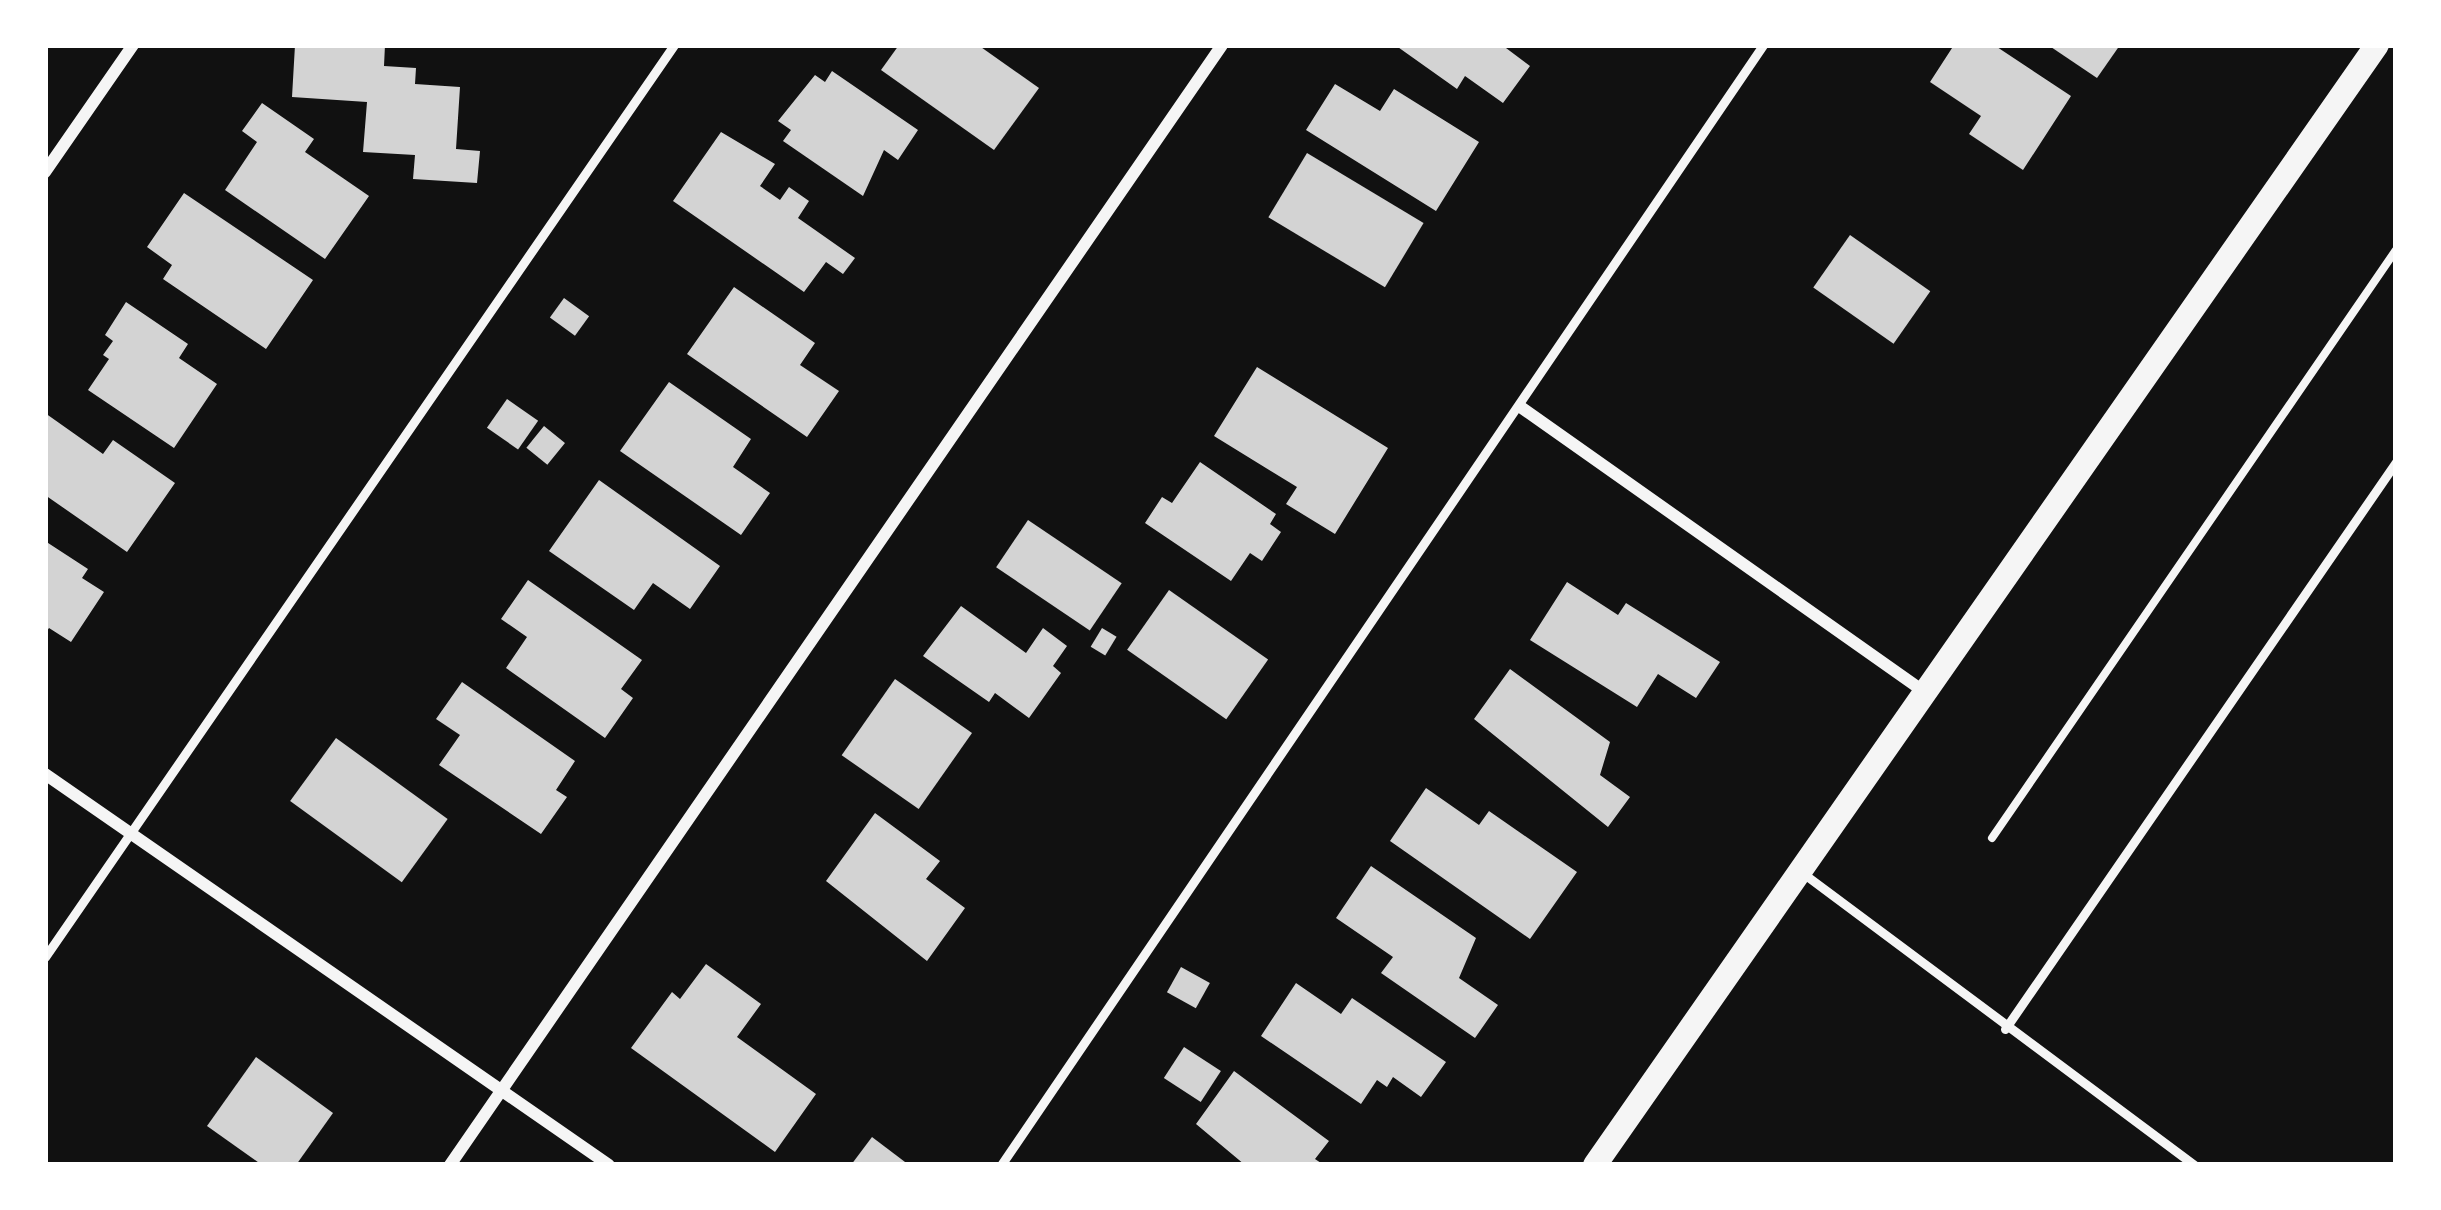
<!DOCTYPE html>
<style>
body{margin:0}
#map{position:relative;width:2441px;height:1210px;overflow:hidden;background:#111;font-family:"Public Sans",sans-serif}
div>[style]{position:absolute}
.building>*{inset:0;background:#d3d3d3;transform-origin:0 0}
.path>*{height:8px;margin:-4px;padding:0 4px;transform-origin:4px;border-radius:4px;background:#f5f5f5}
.service>*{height:9px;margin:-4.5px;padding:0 4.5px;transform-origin:4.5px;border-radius:4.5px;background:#f5f5f5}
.minor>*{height:12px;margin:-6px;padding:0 6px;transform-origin:6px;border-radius:6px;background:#f5f5f5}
.secondary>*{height:24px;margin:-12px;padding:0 12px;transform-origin:12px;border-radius:12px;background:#f5f5f5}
span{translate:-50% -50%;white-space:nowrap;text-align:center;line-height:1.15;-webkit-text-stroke:12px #fff;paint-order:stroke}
.frame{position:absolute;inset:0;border:48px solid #fff;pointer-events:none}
</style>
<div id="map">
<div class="building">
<div style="clip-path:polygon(295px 45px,385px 45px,384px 66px,416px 68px,415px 84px,460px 87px,456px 149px,480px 151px,477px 183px,413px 179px,415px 155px,363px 152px,367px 102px,292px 97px)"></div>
<div style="clip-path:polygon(899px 45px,978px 45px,1039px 88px,994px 150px,881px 70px)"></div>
<div style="clip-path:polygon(1395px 45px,1502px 45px,1530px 66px,1503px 103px,1465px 76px,1457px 89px)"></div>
<div style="clip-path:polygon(1954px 45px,1994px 45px,2071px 96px,2023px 170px,1969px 134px,1981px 116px,1930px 82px)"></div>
<div style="clip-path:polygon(2048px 45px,2120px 45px,2097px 78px)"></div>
<div style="clip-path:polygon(832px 71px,918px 130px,898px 160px,884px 150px,863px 196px,783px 141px,791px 130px,778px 121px,815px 75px,825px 82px)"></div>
<div style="clip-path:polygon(1335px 84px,1380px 111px,1394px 89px,1479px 142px,1436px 211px,1306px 130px)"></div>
<div style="clip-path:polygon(262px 103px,314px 139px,305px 152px,369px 196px,325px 259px,225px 190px,257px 142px,242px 131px)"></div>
<div style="clip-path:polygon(721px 132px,775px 164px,760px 186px,780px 200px,789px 187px,809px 201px,798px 218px,855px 258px,843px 274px,826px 262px,804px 292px,673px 201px)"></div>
<div style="left:1307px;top:153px;width:136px;height:75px;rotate:31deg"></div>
<div style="clip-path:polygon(184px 193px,313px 280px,266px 349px,163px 279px,172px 265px,147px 247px)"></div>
<div style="left:1850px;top:235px;width:98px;height:64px;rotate:35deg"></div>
<div style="clip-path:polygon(734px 287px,815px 343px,800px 365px,839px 391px,807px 437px,687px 354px)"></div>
<div style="left:564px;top:298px;width:31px;height:24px;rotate:36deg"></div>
<div style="clip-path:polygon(126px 302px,188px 344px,179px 358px,217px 384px,174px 448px,88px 390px,109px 359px,103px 355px,113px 341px,105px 335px)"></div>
<div style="clip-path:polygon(1257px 367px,1388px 448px,1335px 534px,1286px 504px,1297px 487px,1214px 436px)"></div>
<div style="clip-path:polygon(669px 382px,751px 439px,733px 467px,770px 493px,741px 535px,620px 451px)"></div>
<div style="left:507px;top:399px;width:38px;height:35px;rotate:35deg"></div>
<div style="clip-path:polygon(45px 413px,103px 454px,113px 440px,175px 483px,127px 552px,45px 495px)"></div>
<div style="left:544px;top:426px;width:27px;height:28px;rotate:39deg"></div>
<div style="clip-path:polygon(1200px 462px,1276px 514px,1270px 524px,1281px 532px,1262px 561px,1250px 553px,1231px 581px,1145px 523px,1162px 497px,1172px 503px)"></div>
<div style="clip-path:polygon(599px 480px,720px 566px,690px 609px,653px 583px,634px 610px,549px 551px)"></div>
<div style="left:1028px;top:520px;width:113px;height:57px;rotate:34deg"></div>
<div style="clip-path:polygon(45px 541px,88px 569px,82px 578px,104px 592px,71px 642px,49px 628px,45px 634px)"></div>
<div style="clip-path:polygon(528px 580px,642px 660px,621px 689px,633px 698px,605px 738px,506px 668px,527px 637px,501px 619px)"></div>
<div style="clip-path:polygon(1567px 582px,1618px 615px,1626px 603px,1720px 662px,1696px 698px,1658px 674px,1637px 707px,1530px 640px)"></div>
<div style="left:1169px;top:590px;width:121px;height:73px;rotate:35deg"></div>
<div style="clip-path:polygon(961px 606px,1026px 653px,1043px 628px,1067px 646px,1053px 666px,1061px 673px,1029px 718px,995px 693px,989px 702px,923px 656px)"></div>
<div style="left:1102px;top:628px;width:17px;height:22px;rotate:31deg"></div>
<div style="clip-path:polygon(1510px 669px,1610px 742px,1600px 775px,1630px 797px,1608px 827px,1474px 719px)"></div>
<div style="left:895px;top:679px;width:94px;height:93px;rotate:35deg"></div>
<div style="clip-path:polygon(462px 682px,575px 761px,556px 790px,567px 797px,541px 834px,439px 765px,460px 735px,436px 719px)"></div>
<div style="left:336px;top:738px;width:138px;height:78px;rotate:36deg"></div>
<div style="clip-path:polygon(1426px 788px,1479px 825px,1489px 811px,1577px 872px,1530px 939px,1390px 841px)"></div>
<div style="clip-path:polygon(875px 813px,940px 861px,926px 879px,965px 908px,927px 961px,826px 881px)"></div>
<div style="clip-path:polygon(1371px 866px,1476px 938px,1459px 978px,1498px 1005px,1475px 1038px,1381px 973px,1393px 957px,1336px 918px)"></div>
<div style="clip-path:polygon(706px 964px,761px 1004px,737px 1037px,816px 1094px,775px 1152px,631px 1048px,672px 992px,680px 999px)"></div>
<div style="left:1181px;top:967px;width:33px;height:29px;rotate:29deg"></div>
<div style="clip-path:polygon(1296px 983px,1341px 1014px,1352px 998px,1446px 1062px,1421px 1097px,1393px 1077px,1387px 1087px,1377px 1080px,1361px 1104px,1261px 1036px)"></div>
<div style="left:1184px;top:1047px;width:44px;height:37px;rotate:33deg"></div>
<div style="clip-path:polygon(256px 1057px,333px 1113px,296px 1165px,262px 1165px,207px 1126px)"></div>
<div style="clip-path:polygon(1234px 1071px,1329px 1141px,1315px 1159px,1324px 1165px,1245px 1165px,1196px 1124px)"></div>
<div style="clip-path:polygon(872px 1137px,909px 1165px,851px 1165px)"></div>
</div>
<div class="path">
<div style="left:1992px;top:838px;width:713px;rotate:-55.51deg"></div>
</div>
<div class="service">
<div style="left:1804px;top:874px;width:487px;rotate:36.7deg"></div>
<div style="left:45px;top:957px;width:1108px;rotate:-55.41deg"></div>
<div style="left:2005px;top:1029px;width:689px;rotate:-55.41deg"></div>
<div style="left:1001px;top:1165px;width:1355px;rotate:-55.77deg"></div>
</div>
<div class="minor">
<div style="left:45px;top:172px;width:155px;rotate:-55.3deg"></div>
<div style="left:1522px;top:408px;width:492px;rotate:35.2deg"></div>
<div style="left:45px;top:774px;width:686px;rotate:34.73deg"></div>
<div style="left:450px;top:1165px;width:1360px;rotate:-55.42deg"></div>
</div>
<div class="secondary">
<div style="left:1595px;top:1165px;width:1366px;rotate:-55.08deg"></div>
</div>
<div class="frame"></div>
</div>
